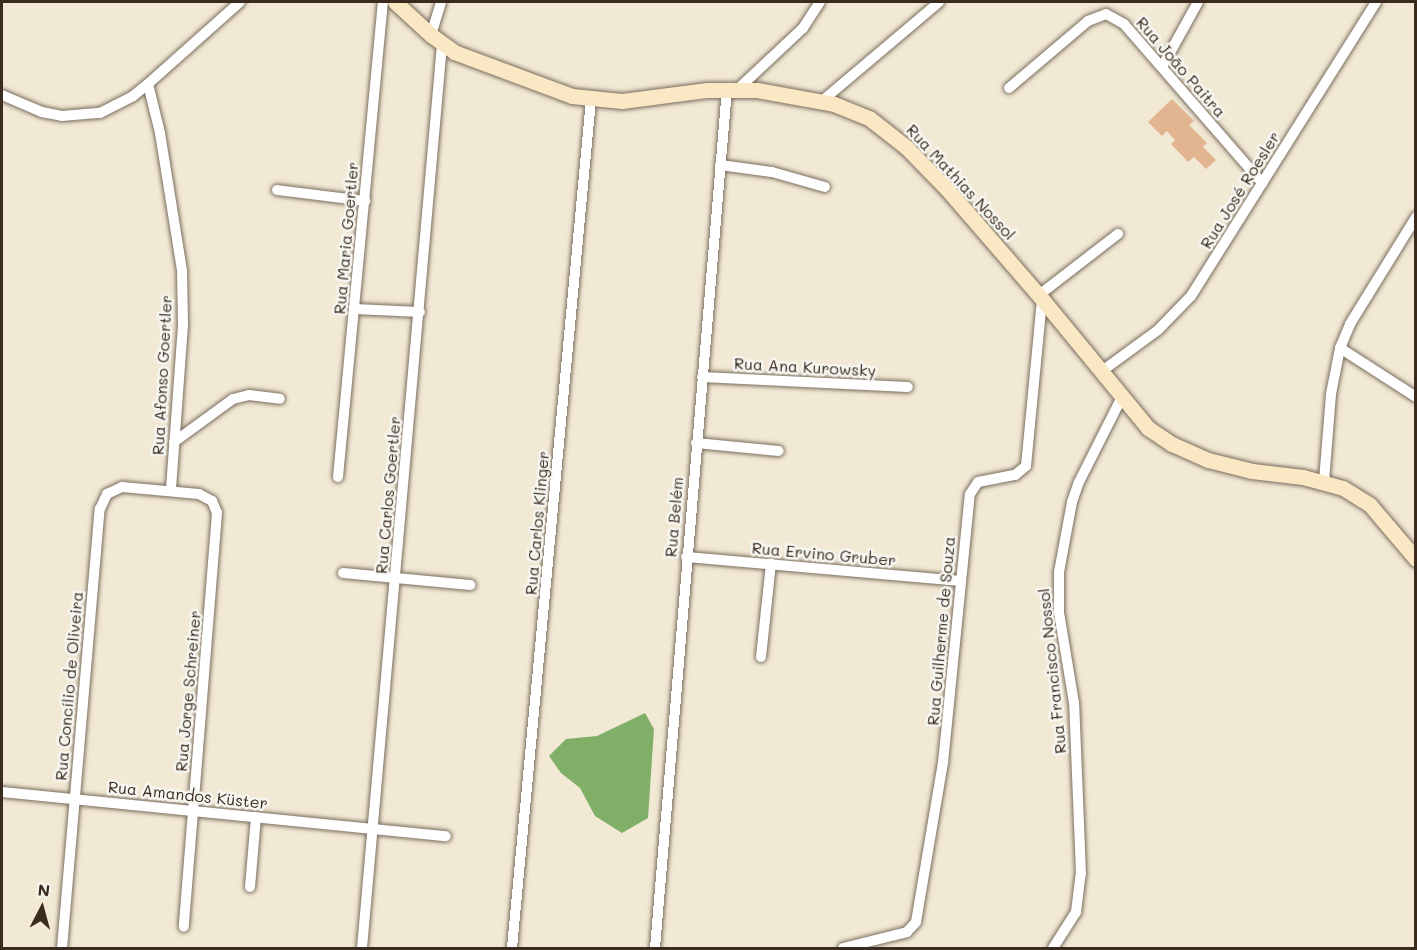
<!DOCTYPE html>
<meta charset="utf-8">
<style>
body{margin:0}
#map{position:relative;width:1417px;height:950px;overflow:hidden;background:#f2e9d5;font-family:Mali,sans-serif}
div>[style]{position:absolute}
.forest>*{inset:0;background:#80af68}
.building>*{inset:0;background:#e2b48f}
.roads{filter:drop-shadow(0 0 2px #7b6d5e) drop-shadow(0 0 2px #7b6d5e)}
.street>*{height:10px;margin:-5px;padding:0 5px;transform-origin:5px;border-radius:5px;background:#fff}
.secondary>*{height:15px;margin:-7.5px;padding:0 7.5px;transform-origin:7.5px;border-radius:7.5px;background:#fae7c3}
span{translate:-50% -50%;white-space:nowrap;text-align:center;line-height:1.15;-webkit-text-stroke:5px #f6f6f2;paint-order:stroke}
.street-label{font-size:16px;color:#3b2a1e}
.frame{position:absolute;inset:0;border:3px solid #3b2a1e;pointer-events:none}
.north{position:absolute;left:12px;top:878px;width:60px;height:60px;-webkit-text-stroke:4px #f6f6f2;paint-order:stroke;rotate:6deg;font-size:16px;font-weight:700;line-height:24px;text-align:center;color:#3b2a1e}
.north::after{content:'';display:block;margin:auto;width:21px;height:27px;background:#3b2a1e;clip-path:polygon(50% 0,100% 100%,50% 72%,0 100%)}
</style>
<div id="map">
<div class="forest">
<div style="clip-path:polygon(645px 713px,654px 729px,648px 818px,622px 833px,595px 816px,580px 788px,561px 773px,549px 756px,566px 739px,597px 736px)"></div>
</div>
<div class="building">
<div style="clip-path:polygon(1172px 99px,1194px 121px,1189px 125px,1207px 143px,1203px 147px,1216px 160px,1206px 169px,1194px 157px,1188px 162px,1171px 144px,1175px 140px,1167px 131px,1162px 136px,1148px 122px)"></div>
</div>
<div class="roads">
<div class="street">
<div style="left:431px;top:35px;width:34px;rotate:-73deg"></div>
<div style="left:1162px;top:67px;width:74px;rotate:-61deg"></div>
<div style="left:148px;top:84px;width:50px;rotate:76.2deg"></div>
<div style="left:160px;top:133px;width:140px;rotate:80.9deg"></div>
<div style="left:182px;top:271px;width:54px;rotate:88.9deg"></div>
<div style="left:183px;top:325px;width:165px;rotate:94.2deg"></div>
<div style="left:1009px;top:88px;width:104px;rotate:-40.3deg"></div>
<div style="left:1088px;top:21px;width:19px;rotate:-21deg"></div>
<div style="left:1106px;top:14px;width:21px;rotate:29deg"></div>
<div style="left:1124px;top:24px;width:211px;rotate:49deg"></div>
<div style="left:738px;top:89px;width:89px;rotate:-43.2deg"></div>
<div style="left:803px;top:28px;width:31px;rotate:-57deg"></div>
<div style="left:2px;top:95px;width:43px;rotate:23deg"></div>
<div style="left:42px;top:112px;width:20px;rotate:11deg"></div>
<div style="left:62px;top:116px;width:38px;rotate:-5deg"></div>
<div style="left:100px;top:113px;width:37px;rotate:-27deg"></div>
<div style="left:133px;top:96px;width:19px;rotate:-39deg"></div>
<div style="left:148px;top:84px;width:123px;rotate:-41.7deg"></div>
<div style="left:822px;top:101px;width:153px;rotate:-40.2deg"></div>
<div style="left:720px;top:165px;width:52px;rotate:7.7deg"></div>
<div style="left:772px;top:172px;width:55px;rotate:15.8deg"></div>
<div style="left:277px;top:190px;width:89px;rotate:7.1deg"></div>
<div style="left:1039px;top:295px;width:100px;rotate:-37.7deg"></div>
<div style="left:354px;top:309px;width:66px;rotate:2.6deg"></div>
<div style="left:1340px;top:348px;width:90px;rotate:32.8deg"></div>
<div style="left:1102px;top:371px;width:69px;rotate:-36.2deg"></div>
<div style="left:1158px;top:330px;width:47px;rotate:-45.9deg"></div>
<div style="left:1191px;top:296px;width:347px;rotate:-57.8deg"></div>
<div style="left:702px;top:377px;width:206px;rotate:2.8deg"></div>
<div style="left:174px;top:442px;width:73px;rotate:-36.1deg"></div>
<div style="left:233px;top:399px;width:16px;rotate:-14deg"></div>
<div style="left:249px;top:395px;width:31px;rotate:7deg"></div>
<div style="left:696px;top:443px;width:83px;rotate:5.5deg"></div>
<div style="left:338px;top:477px;width:477px;rotate:-84.6deg"></div>
<div style="left:1324px;top:481px;width:87px;rotate:-85.4deg"></div>
<div style="left:1331px;top:394px;width:47px;rotate:-78.9deg"></div>
<div style="left:1340px;top:348px;width:26px;rotate:-67deg"></div>
<div style="left:1350px;top:324px;width:126px;rotate:-58.3deg"></div>
<div style="left:686px;top:557px;width:274px;rotate:5deg"></div>
<div style="left:343px;top:573px;width:128px;rotate:5.4deg"></div>
<div style="left:761px;top:657px;width:94px;rotate:-83.9deg"></div>
<div style="left:2px;top:792px;width:446px;rotate:5.7deg"></div>
<div style="left:250px;top:887px;width:70px;rotate:-85.1deg"></div>
<div style="left:62px;top:948px;width:441px;rotate:-85.1deg"></div>
<div style="left:100px;top:509px;width:17px;rotate:-65deg"></div>
<div style="left:107px;top:494px;width:17px;rotate:-25deg"></div>
<div style="left:122px;top:487px;width:77px;rotate:5.2deg"></div>
<div style="left:199px;top:494px;width:15px;rotate:28deg"></div>
<div style="left:212px;top:501px;width:13px;rotate:67deg"></div>
<div style="left:217px;top:513px;width:415px;rotate:94.6deg"></div>
<div style="left:362px;top:948px;width:908px;rotate:-84.94deg"></div>
<div style="left:512px;top:948px;width:853px;rotate:-84.68deg"></div>
<div style="left:655px;top:948px;width:862px;rotate:-85.21deg"></div>
<div style="left:843px;top:948px;width:66px;rotate:-14deg"></div>
<div style="left:907px;top:932px;width:13px;rotate:-48deg"></div>
<div style="left:916px;top:922px;width:161px;rotate:-80.4deg"></div>
<div style="left:943px;top:763px;width:270px;rotate:-84.3deg"></div>
<div style="left:970px;top:494px;width:14px;rotate:-56deg"></div>
<div style="left:978px;top:482px;width:38px;rotate:-11deg"></div>
<div style="left:1015px;top:475px;width:14px;rotate:-39deg"></div>
<div style="left:1026px;top:466px;width:168px;rotate:-84.5deg"></div>
<div style="left:1053px;top:948px;width:43px;rotate:-57.4deg"></div>
<div style="left:1076px;top:912px;width:38px;rotate:-83deg"></div>
<div style="left:1081px;top:874px;width:171px;rotate:-92.3deg"></div>
<div style="left:1074px;top:703px;width:92px;rotate:-99.4deg"></div>
<div style="left:1059px;top:612px;width:40px;rotate:-90deg"></div>
<div style="left:1059px;top:572px;width:71px;rotate:-79.5deg"></div>
<div style="left:1072px;top:502px;width:21px;rotate:-71deg"></div>
<div style="left:1079px;top:482px;width:95px;rotate:-63.2deg"></div>
</div>
<div class="secondary">
<div style="left:395px;top:2px;width:49px;rotate:42.5deg"></div>
<div style="left:431px;top:35px;width:29px;rotate:36deg"></div>
<div style="left:454px;top:52px;width:126px;rotate:20.4deg"></div>
<div style="left:572px;top:96px;width:50px;rotate:5.7deg"></div>
<div style="left:622px;top:101px;width:86px;rotate:-7.4deg"></div>
<div style="left:707px;top:90px;width:50px"></div>
<div style="left:757px;top:90px;width:78px;rotate:10.3deg"></div>
<div style="left:834px;top:104px;width:38px;rotate:22deg"></div>
<div style="left:869px;top:118px;width:47px;rotate:38.1deg"></div>
<div style="left:906px;top:147px;width:59px;rotate:45.7deg"></div>
<div style="left:947px;top:189px;width:145px;rotate:49.2deg"></div>
<div style="left:1042px;top:299px;width:167px;rotate:50.6deg"></div>
<div style="left:1148px;top:428px;width:29px;rotate:34deg"></div>
<div style="left:1172px;top:444px;width:39px;rotate:24deg"></div>
<div style="left:1208px;top:460px;width:45px;rotate:14deg"></div>
<div style="left:1252px;top:471px;width:51px;rotate:6.7deg"></div>
<div style="left:1303px;top:477px;width:41px;rotate:15.4deg"></div>
<div style="left:1343px;top:488px;width:32px;rotate:32deg"></div>
<div style="left:1370px;top:505px;width:71px;rotate:49.6deg"></div>
</div>
</div>
<div class="street-label">
<span style="left:1181px;top:67px;rotate:49deg">Rua João Paitra</span>
<span style="left:961px;top:182px;rotate:47deg">Rua Mathias Nossol</span>
<span style="left:1240px;top:190px;rotate:-58deg">Rua José Roesler</span>
<span style="left:346px;top:238px;rotate:-85deg">Rua Maria Goertler</span>
<span style="left:805px;top:367px;rotate:3deg">Rua Ana Kurowsky</span>
<span style="left:162px;top:375px;rotate:-87deg">Rua Afonso Goertler</span>
<span style="left:388px;top:495px;rotate:-85deg">Rua Carlos Goertler</span>
<span style="left:674px;top:517px;rotate:-85deg">Rua Belém</span>
<span style="left:537px;top:523px;rotate:-85deg">Rua Carlos Klinger</span>
<span style="left:824px;top:554px;rotate:5deg">Rua Ervino Gruber</span>
<span style="left:941px;top:631px;rotate:-85deg">Rua Guilherme de Souza</span>
<span style="left:1052px;top:671px;rotate:-96deg">Rua Francisco Nossol</span>
<span style="left:69px;top:686px;rotate:-85deg">Rua Concílio de Oliveira</span>
<span style="left:188px;top:691px;rotate:-85deg">Rua Jorge Schreiner</span>
<span style="left:188px;top:795px;rotate:6deg">Rua Amandos Küster</span>
</div>
<div class="frame"></div>
<div class="north">N</div>
</div>
